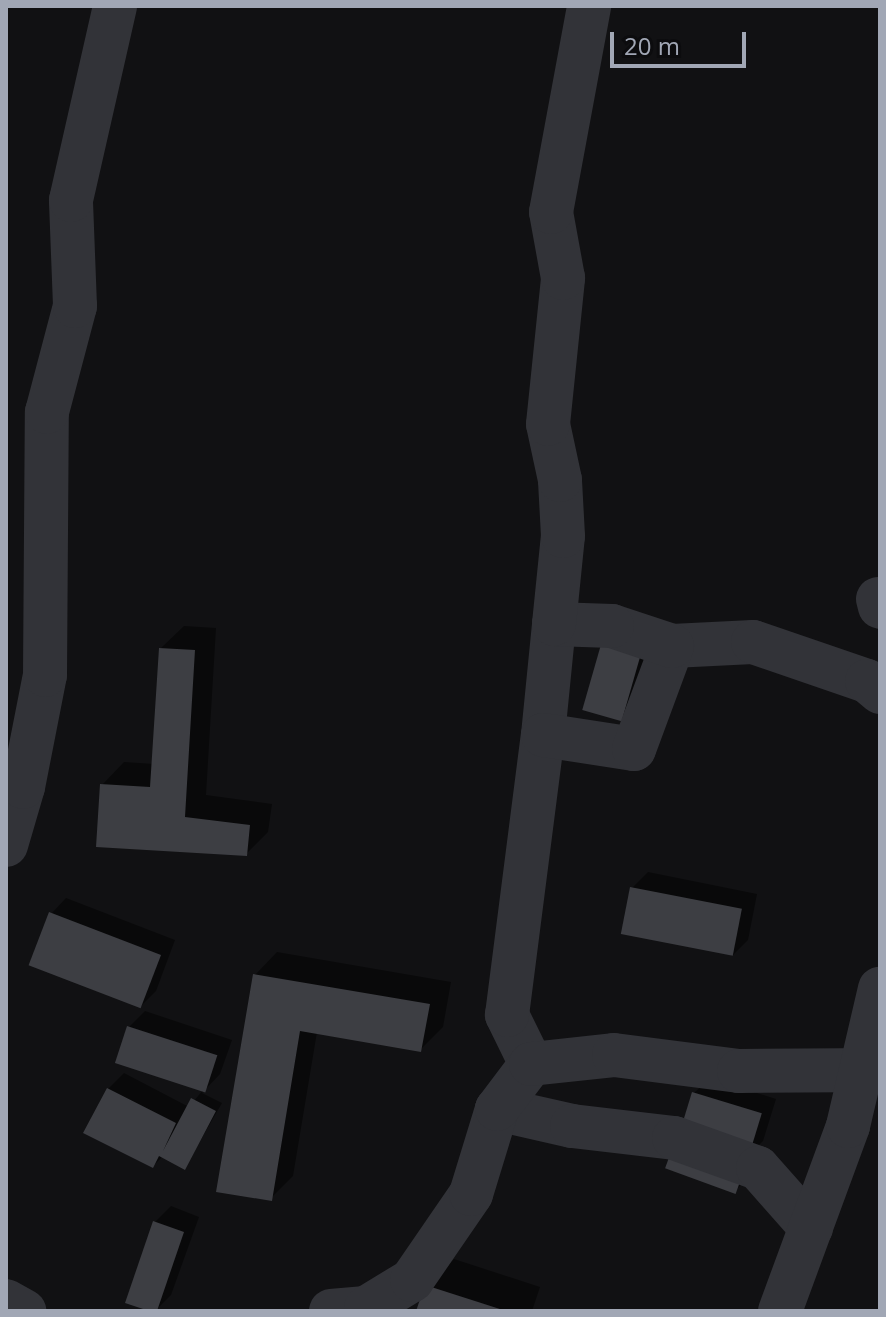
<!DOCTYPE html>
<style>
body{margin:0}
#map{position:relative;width:886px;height:1317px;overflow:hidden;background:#111113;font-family:"Open Sans",sans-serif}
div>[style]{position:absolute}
.shadow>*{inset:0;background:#0007}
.building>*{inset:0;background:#3d3e43;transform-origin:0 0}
.minor>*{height:44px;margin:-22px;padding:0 22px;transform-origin:22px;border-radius:22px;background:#323338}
span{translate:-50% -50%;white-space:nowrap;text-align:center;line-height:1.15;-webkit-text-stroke:6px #0c0c0e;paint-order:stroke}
.frame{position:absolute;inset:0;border:8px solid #a1a7b5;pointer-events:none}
.scale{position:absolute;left:610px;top:32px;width:136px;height:36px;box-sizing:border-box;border:4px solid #a1a7b5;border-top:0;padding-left:10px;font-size:24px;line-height:28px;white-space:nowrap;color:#a1a7b5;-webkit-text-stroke:6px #0c0c0e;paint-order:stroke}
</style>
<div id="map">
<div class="shadow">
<div style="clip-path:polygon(622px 619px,658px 629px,622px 718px)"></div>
<div style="clip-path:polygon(184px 626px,216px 628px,206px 795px,272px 804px,268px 832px,246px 854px,102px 785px,124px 762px,154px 764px,161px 648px)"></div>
<div style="clip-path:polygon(648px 872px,757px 894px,748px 940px,732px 956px,632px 888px)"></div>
<div style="clip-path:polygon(66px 898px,175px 940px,156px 991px,140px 1007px,51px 914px)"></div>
<div style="clip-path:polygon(277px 952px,451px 982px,443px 1027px,421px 1049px,317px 1032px,293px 1176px,271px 1198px,255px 975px)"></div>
<div style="clip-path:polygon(145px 1011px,232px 1040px,220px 1074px,202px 1093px,222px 1103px,185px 1167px,163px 1156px,153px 1166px,108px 1089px,124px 1073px,189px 1107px,203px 1090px,129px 1027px)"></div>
<div style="clip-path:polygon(710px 1078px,776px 1099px,763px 1141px,747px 1157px,742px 1184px,734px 1192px,694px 1093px)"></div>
<div style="clip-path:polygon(171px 1206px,199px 1217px,171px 1295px,155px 1311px,155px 1222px)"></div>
<div style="clip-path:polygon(454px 1259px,540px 1287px,532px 1311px,418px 1311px,427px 1286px)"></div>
</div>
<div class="building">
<div style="left:604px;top:634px;width:41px;height:79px;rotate:16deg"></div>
<div style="clip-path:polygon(159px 648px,195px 650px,185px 817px,250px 825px,247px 856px,96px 847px,100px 784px,150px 787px)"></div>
<div style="left:630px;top:887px;width:114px;height:48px;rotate:11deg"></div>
<div style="left:49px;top:912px;width:120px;height:57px;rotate:21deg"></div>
<div style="clip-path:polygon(253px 974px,430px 1004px,421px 1052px,300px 1031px,272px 1201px,216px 1192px)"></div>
<div style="left:127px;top:1026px;width:95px;height:39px;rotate:18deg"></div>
<div style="clip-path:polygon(107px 1088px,176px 1123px,163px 1151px,191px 1098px,216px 1111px,185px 1170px,159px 1156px,153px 1168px,83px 1133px)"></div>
<div style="left:692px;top:1092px;width:73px;height:48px;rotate:17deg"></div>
<div style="left:675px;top:1141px;width:75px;height:29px;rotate:20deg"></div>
<div style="clip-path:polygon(153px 1221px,184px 1232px,157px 1311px,149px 1311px,125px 1303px)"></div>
<div style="clip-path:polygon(425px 1285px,503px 1310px,503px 1311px,416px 1311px)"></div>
</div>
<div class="minor">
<div style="left:878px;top:599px;width:8px;rotate:76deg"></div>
<div style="left:672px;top:646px;width:81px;rotate:-2.8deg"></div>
<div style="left:753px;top:642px;width:120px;rotate:18.9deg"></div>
<div style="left:867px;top:681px;width:17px;rotate:40deg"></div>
<div style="left:543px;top:735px;width:112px;rotate:-84.3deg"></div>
<div style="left:6px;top:845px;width:60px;rotate:-73.7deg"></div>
<div style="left:23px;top:787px;width:114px;rotate:-78.9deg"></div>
<div style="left:45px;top:675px;width:263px;rotate:-89.6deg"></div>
<div style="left:47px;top:412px;width:110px;rotate:-75.2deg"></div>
<div style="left:75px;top:306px;width:106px;rotate:-92.2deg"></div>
<div style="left:71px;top:200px;width:199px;rotate:-77.2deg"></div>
<div style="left:531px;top:1064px;width:55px;rotate:-116.1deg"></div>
<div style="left:507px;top:1015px;width:282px;rotate:-82.7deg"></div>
<div style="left:543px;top:735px;width:92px;rotate:8.7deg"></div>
<div style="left:634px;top:749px;width:110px;rotate:-69.7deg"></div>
<div style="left:672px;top:646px;width:63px;rotate:-161.6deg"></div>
<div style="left:612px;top:626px;width:58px;rotate:-178deg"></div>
<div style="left:554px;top:624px;width:88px;rotate:-84.2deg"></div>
<div style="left:563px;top:536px;width:56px;rotate:-93.1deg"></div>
<div style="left:560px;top:480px;width:57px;rotate:-102.1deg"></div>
<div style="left:548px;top:424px;width:147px;rotate:-84.1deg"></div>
<div style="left:563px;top:278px;width:67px;rotate:-100.3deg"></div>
<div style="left:551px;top:212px;width:209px;rotate:-79.5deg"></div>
<div style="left:497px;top:1109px;width:77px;rotate:12.8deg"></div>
<div style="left:572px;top:1126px;width:103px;rotate:6.7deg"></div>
<div style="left:674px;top:1138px;width:89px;rotate:19.7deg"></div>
<div style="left:758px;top:1168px;width:80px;rotate:48.5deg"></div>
<div style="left:6px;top:1301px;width:21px;rotate:29deg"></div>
<div style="left:331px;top:1311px;width:35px;rotate:-5deg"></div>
<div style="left:366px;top:1308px;width:54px;rotate:-31.3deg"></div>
<div style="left:412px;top:1280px;width:104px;rotate:-55.5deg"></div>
<div style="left:471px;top:1194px;width:89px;rotate:-73deg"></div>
<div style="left:497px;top:1109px;width:56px;rotate:-52.9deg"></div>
<div style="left:531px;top:1064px;width:83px;rotate:-6.2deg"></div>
<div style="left:614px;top:1055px;width:126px;rotate:7.3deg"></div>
<div style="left:739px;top:1071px;width:141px;rotate:-0.4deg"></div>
<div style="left:780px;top:1311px;width:197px;rotate:-69.8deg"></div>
<div style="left:848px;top:1126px;width:141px;rotate:-76.9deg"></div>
</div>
<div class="frame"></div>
<div class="scale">20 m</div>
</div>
